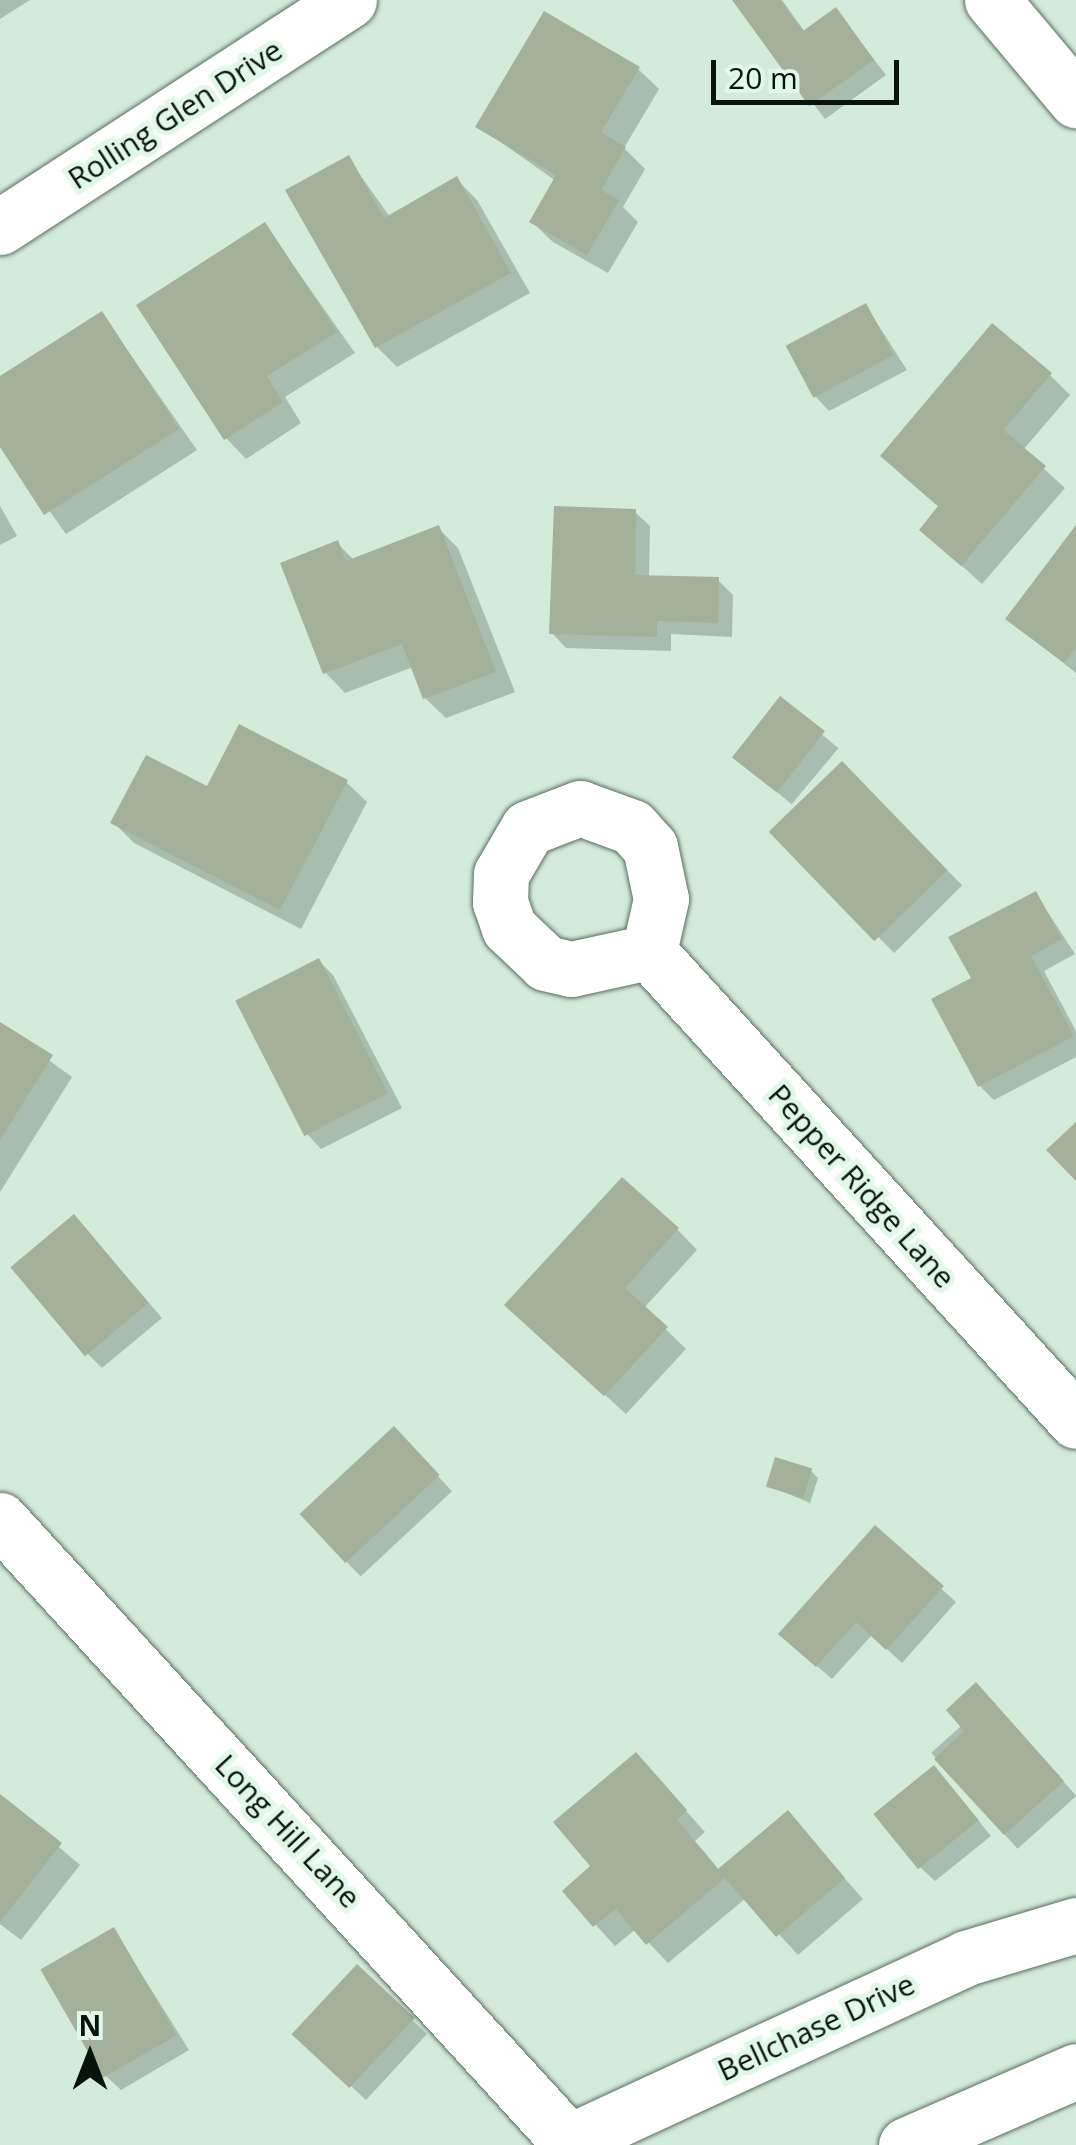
<!DOCTYPE html>
<style>
body{margin:0}
#map{position:relative;width:1076px;height:2145px;overflow:hidden;background:#d3ebdb;font-family:"Open Sans",sans-serif}
div>[style]{position:absolute}
.shadow>*{inset:0;background:#0003;transform-origin:0 0}
.building>*{inset:0;background:#a5b09a;transform-origin:0 0}
.roads{filter:drop-shadow(0 0 2px #586d5f) drop-shadow(0 0 2px #586d5f)}
.minor>*{height:55px;margin:-27.5px;padding:0 27.5px;transform-origin:27.5px;border-radius:27.5px;background:#fff}
span{translate:-50% -50%;white-space:nowrap;text-align:center;line-height:1.15;-webkit-text-stroke:10px #e0f8e8;paint-order:stroke}
.street-label{font-size:30px;color:#0a120d}
.north{position:absolute;left:40px;top:2005px;width:100px;height:100px;-webkit-text-stroke:8px #e0f8e8;paint-order:stroke;rotate:0deg;font-size:28px;font-weight:700;line-height:40px;text-align:center;color:#0a120d}
.north::after{content:'';display:block;margin:auto;width:35px;height:45px;background:#0a120d;clip-path:polygon(50% 0,100% 100%,50% 72%,0 100%)}
.scale{position:absolute;left:711px;top:60px;width:188px;height:45px;box-sizing:border-box;border:5px solid #0a120d;border-top:0;padding-left:12px;font-size:30px;line-height:35px;white-space:nowrap;color:#0a120d;-webkit-text-stroke:8px #e0f8e8;paint-order:stroke}
</style>
<div id="map">
<div class="shadow">
<div style="clip-path:polygon(0 0,30px 0,0 19px)"></div>
<div style="clip-path:polygon(735px 0,782px 0,805px 32px,836px 10px,886px 75px,825px 119px)"></div>
<div style="clip-path:polygon(638px 69px,659px 89px,624px 148px,645px 169px,623px 207px,638px 222px,608px 273px,553px 242px,532px 222px,556px 181px,478px 126px)"></div>
<div style="clip-path:polygon(348px 158px,390px 217px,457px 180px,477px 200px,530px 293px,397px 367px,377px 347px)"></div>
<div style="clip-path:polygon(265px 225px,355px 353px,285px 397px,301px 423px,246px 459px,226px 438px)"></div>
<div style="clip-path:polygon(866px 306px,907px 370px,829px 411px,815px 396px)"></div>
<div style="clip-path:polygon(102px 314px,197px 450px,66px 534px,0 442px,0 379px)"></div>
<div style="clip-path:polygon(1050px 375px,1070px 395px,1023px 450px,1065px 488px,982px 584px,922px 530px,940px 508px,903px 476px)"></div>
<div style="clip-path:polygon(0 506px,17px 536px,0 545px)"></div>
<div style="clip-path:polygon(635px 512px,650px 526px,649px 578px,718px 580px,733px 595px,732px 637px,671px 634px,671px 651px,566px 648px,552px 633px)"></div>
<div style="clip-path:polygon(438px 528px,458px 548px,515px 692px,446px 718px,425px 698px,413px 667px,345px 693px,325px 672px,337px 543px,354px 560px)"></div>
<div style="clip-path:polygon(1076px 529px,1076px 673px,1008px 619px)"></div>
<div style="left:781px;top:700px;width:75px;height:73px;rotate:40deg"></div>
<div style="left:842px;top:765px;width:170px;height:96px;rotate:45deg"></div>
<div style="clip-path:polygon(346px 782px,367px 802px,301px 929px,134px 843px,114px 823px,208px 790px)"></div>
<div style="clip-path:polygon(1036px 894px,1075px 954px,1044px 971px,1076px 1031px,1076px 1057px,994px 1100px,980px 1086px,974px 980px)"></div>
<div style="clip-path:polygon(319px 961px,333px 975px,402px 1108px,321px 1149px,307px 1134px)"></div>
<div style="clip-path:polygon(0 1025px,72px 1077px,0 1192px)"></div>
<div style="clip-path:polygon(677px 1229px,697px 1250px,644px 1308px,686px 1349px,626px 1414px,528px 1325px)"></div>
<div style="clip-path:polygon(88px 1232px,162px 1318px,102px 1368px,88px 1354px)"></div>
<div style="left:394px;top:1429px;width:85px;height:125px;rotate:47deg"></div>
<div style="clip-path:polygon(811px 1471px,818px 1478px,810px 1503px,769px 1486px)"></div>
<div style="clip-path:polygon(876px 1529px,956px 1602px,902px 1663px,872px 1635px,832px 1679px,796px 1648px)"></div>
<div style="left:990px;top:1700px;width:129px;height:79px;rotate:48deg"></div>
<div style="clip-path:polygon(636px 1755px,705px 1832px,695px 1841px,720px 1871px,788px 1814px,863px 1899px,798px 1955px,746px 1898px,668px 1963px,636px 1929px,615px 1946px,565px 1891px,594px 1867px)"></div>
<div style="clip-path:polygon(948px 1783px,991px 1836px,935px 1881px,920px 1867px)"></div>
<div style="clip-path:polygon(0 1797px,80px 1865px,21px 1940px,0 1924px)"></div>
<div style="clip-path:polygon(114px 1930px,189px 2050px,121px 2090px,106px 2076px)"></div>
<div style="clip-path:polygon(357px 1968px,427px 2034px,366px 2100px,310px 2048px)"></div>
</div>
<div class="building">
<div style="clip-path:polygon(732px 0,780px 0,803px 31px,836px 7px,874px 60px,809px 106px)"></div>
<div style="clip-path:polygon(544px 11px,640px 67px,601px 132px,626px 147px,601px 190px,619px 200px,587px 255px,529px 222px,556px 175px,475px 127px)"></div>
<div style="clip-path:polygon(349px 155px,384px 218px,457px 176px,511px 273px,375px 348px,285px 190px)"></div>
<div style="clip-path:polygon(265px 222px,337px 332px,267px 376px,283px 402px,224px 440px,136px 305px)"></div>
<div style="left:866px;top:303px;width:59px;height:91px;rotate:62deg"></div>
<div style="clip-path:polygon(102px 311px,179px 429px,44px 515px,0 447px,0 376px)"></div>
<div style="clip-path:polygon(992px 323px,1052px 373px,1003px 430px,1046px 466px,961px 566px,919px 530px,938px 506px,880px 456px)"></div>
<div style="clip-path:polygon(554px 506px,636px 509px,635px 575px,719px 577px,718px 623px,657px 621px,657px 637px,549px 634px)"></div>
<div style="clip-path:polygon(439px 525px,496px 672px,423px 699px,402px 644px,323px 674px,280px 563px,338px 540px,346px 561px)"></div>
<div style="clip-path:polygon(1076px 525px,1076px 648px,1064px 663px,1005px 619px)"></div>
<div style="left:780px;top:696px;width:57px;height:78px;rotate:38deg"></div>
<div style="clip-path:polygon(239px 724px,348px 780px,280px 910px,110px 823px,146px 755px,207px 786px)"></div>
<div style="left:842px;top:761px;width:152px;height:102px;rotate:46deg"></div>
<div style="clip-path:polygon(1036px 891px,1062px 939px,1031px 956px,1074px 1036px,978px 1087px,931px 999px,971px 978px,948px 937px)"></div>
<div style="left:319px;top:958px;width:152px;height:94px;rotate:63deg"></div>
<div style="clip-path:polygon(0 1022px,53px 1055px,0 1140px)"></div>
<div style="clip-path:polygon(1076px 1122px,1076px 1181px,1046px 1150px)"></div>
<div style="clip-path:polygon(622px 1177px,679px 1228px,625px 1288px,668px 1327px,604px 1396px,504px 1305px)"></div>
<div style="left:74px;top:1214px;width:116px;height:83px;rotate:50deg"></div>
<div style="left:394px;top:1426px;width:67px;height:129px;rotate:47deg"></div>
<div style="left:775px;top:1457px;width:39px;height:31px;rotate:17deg"></div>
<div style="clip-path:polygon(875px 1525px,944px 1586px,886px 1650px,856px 1622px,816px 1667px,778px 1634px)"></div>
<div style="clip-path:polygon(976px 1682px,1064px 1781px,1004px 1835px,934px 1759px,964px 1731px,946px 1710px)"></div>
<div style="clip-path:polygon(636px 1752px,687px 1810px,677px 1820px,718px 1869px,788px 1810px,845px 1878px,776px 1937px,725px 1878px,646px 1945px,616px 1909px,593px 1927px,562px 1891px,590px 1866px,553px 1822px)"></div>
<div style="left:934px;top:1765px;width:71px;height:78px;rotate:51deg"></div>
<div style="clip-path:polygon(0 1794px,62px 1843px,0 1922px)"></div>
<div style="left:114px;top:1927px;width:125px;height:85px;rotate:60deg"></div>
<div style="left:357px;top:1964px;width:79px;height:96px;rotate:43deg"></div>
</div>
<div class="roads">
<div class="minor">
<div style="left:992px;top:0;width:131px;rotate:50deg"></div>
<div style="left:0;top:227px;width:416px;rotate:-33deg"></div>
<div style="left:580px;top:808px;width:55px;rotate:20.1deg"></div>
<div style="left:632px;top:827px;width:27px;rotate:48deg"></div>
<div style="left:650px;top:847px;width:53px;rotate:78.1deg"></div>
<div style="left:661px;top:899px;width:54px;rotate:102.8deg"></div>
<div style="left:649px;top:952px;width:80px;rotate:167.7deg"></div>
<div style="left:571px;top:969px;width:26px;rotate:-167deg"></div>
<div style="left:546px;top:963px;width:51px;rotate:-136.6deg"></div>
<div style="left:509px;top:928px;width:28px;rotate:-109deg"></div>
<div style="left:500px;top:902px;width:28px;rotate:-88deg"></div>
<div style="left:501px;top:874px;width:53px;rotate:-59.6deg"></div>
<div style="left:528px;top:828px;width:56px;rotate:-21deg"></div>
<div style="left:649px;top:952px;width:634px;rotate:47.68deg"></div>
<div style="left:0;top:1520px;width:847px;rotate:47.54deg"></div>
<div style="left:562px;top:2145px;width:445px;rotate:-24.8deg"></div>
<div style="left:966px;top:1958px;width:115px;rotate:-16.7deg"></div>
<div style="left:906px;top:2145px;width:185px;rotate:-23.5deg"></div>
</div>
</div>
<div class="street-label">
<span style="left:175px;top:114px;rotate:-33deg">Rolling Glen Drive</span>
<span style="left:862px;top:1186px;rotate:48deg">Pepper Ridge Lane</span>
<span style="left:288px;top:1831px;rotate:47deg">Long Hill Lane</span>
<span style="left:816px;top:2027px;rotate:-25deg">Bellchase Drive</span>
</div>
<div class="north">N</div>
<div class="scale">20 m</div>
</div>
